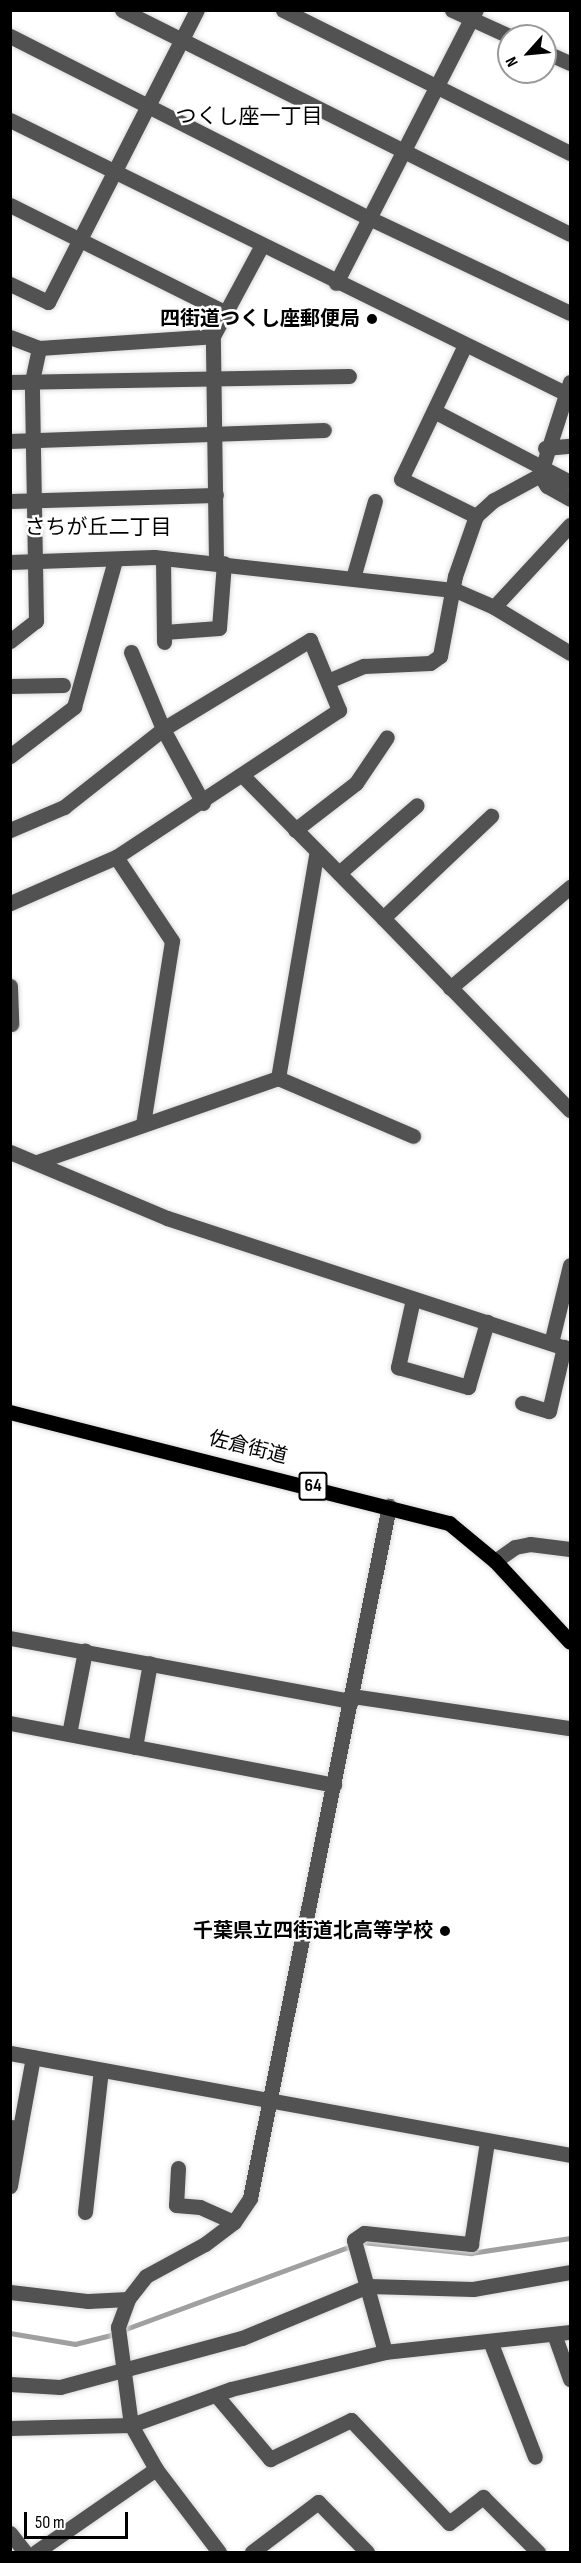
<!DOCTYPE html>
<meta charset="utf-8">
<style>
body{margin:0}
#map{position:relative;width:581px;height:2563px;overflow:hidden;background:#fff;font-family:"Sofia Sans Condensed","Noto Sans JP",sans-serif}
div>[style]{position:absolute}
.stream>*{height:4.5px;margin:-2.25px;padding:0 2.25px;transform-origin:2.25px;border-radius:2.25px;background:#a0a0a0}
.roads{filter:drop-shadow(0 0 2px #dbdbdb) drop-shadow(0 0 2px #dbdbdb)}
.minor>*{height:15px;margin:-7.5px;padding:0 7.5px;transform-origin:7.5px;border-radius:7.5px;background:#525252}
.major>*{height:15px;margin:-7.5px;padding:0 7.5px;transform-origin:7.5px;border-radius:7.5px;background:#000}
.dots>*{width:16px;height:16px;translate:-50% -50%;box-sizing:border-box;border:3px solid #fff;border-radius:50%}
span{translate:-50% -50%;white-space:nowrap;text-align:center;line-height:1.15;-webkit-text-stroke:5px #fff;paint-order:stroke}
.shield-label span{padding:2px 4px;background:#fff;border:2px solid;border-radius:4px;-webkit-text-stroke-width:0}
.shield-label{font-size:18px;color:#000;font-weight:700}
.poi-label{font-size:20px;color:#000;font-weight:700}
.right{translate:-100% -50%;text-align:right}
.street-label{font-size:20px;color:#000}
.neighbourhood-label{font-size:21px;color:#000}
.frame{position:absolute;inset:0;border:12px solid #000;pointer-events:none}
.north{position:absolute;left:497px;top:24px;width:60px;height:60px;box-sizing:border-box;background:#fff;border:2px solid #999;border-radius:50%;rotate:243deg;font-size:16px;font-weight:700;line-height:24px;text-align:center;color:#000}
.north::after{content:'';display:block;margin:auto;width:21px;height:27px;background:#000;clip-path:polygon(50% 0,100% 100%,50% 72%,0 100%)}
.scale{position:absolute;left:24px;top:2512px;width:104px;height:27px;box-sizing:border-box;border:3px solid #000;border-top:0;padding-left:8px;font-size:18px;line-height:21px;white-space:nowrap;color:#000;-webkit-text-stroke:4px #fff;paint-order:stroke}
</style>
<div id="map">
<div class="stream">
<div style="left:123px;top:2330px;width:255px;rotate:-20.2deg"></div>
<div style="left:362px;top:2242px;width:110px;rotate:5.8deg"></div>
<div style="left:471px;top:2253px;width:100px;rotate:-8.6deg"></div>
<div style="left:10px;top:2333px;width:66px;rotate:9.6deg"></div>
<div style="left:75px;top:2344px;width:41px;rotate:-14deg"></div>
</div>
<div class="roads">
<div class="minor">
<div style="left:122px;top:10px;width:501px;rotate:26.57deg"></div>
<div style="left:283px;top:10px;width:321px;rotate:26.5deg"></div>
<div style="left:452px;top:10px;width:63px;rotate:24.5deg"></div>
<div style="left:10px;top:36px;width:402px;rotate:26.9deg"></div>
<div style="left:369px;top:218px;width:222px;rotate:25.3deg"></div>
<div style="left:545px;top:52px;width:27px;rotate:24deg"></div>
<div style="left:10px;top:120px;width:619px;rotate:26.19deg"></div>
<div style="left:10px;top:205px;width:240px;rotate:26.5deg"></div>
<div style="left:336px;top:283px;width:307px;rotate:-62.9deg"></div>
<div style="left:10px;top:284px;width:42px;rotate:25.3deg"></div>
<div style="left:48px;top:302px;width:328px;rotate:-63deg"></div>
<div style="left:10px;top:337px;width:31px;rotate:21deg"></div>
<div style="left:39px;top:348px;width:174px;rotate:-3.9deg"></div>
<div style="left:465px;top:345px;width:148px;rotate:115.5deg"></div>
<div style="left:401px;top:479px;width:84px;rotate:26.3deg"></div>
<div style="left:10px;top:382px;width:339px;rotate:-1deg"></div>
<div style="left:570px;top:382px;width:98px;rotate:107.9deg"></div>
<div style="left:540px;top:475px;width:13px;rotate:58deg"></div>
<div style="left:547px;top:486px;width:26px;rotate:29deg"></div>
<div style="left:434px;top:411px;width:153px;rotate:27.6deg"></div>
<div style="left:10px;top:441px;width:314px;rotate:-2deg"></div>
<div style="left:545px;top:448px;width:25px;rotate:-5deg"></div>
<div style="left:10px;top:501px;width:206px;rotate:-1.7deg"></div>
<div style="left:163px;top:558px;width:84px;rotate:89.3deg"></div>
<div style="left:10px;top:562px;width:144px;rotate:-2deg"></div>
<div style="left:154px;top:557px;width:303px;rotate:6.3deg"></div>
<div style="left:455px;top:590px;width:43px;rotate:23.6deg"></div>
<div style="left:494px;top:607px;width:89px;rotate:31.2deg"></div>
<div style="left:216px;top:562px;width:226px;rotate:-90.8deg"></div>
<div style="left:213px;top:336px;width:101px;rotate:-61.7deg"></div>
<div style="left:353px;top:578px;width:80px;rotate:-74.1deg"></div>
<div style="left:494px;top:607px;width:112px;rotate:-47.2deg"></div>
<div style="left:164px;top:632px;width:55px;rotate:-4.2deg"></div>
<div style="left:219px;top:628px;width:65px;rotate:-85.6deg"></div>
<div style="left:10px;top:641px;width:33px;rotate:-38deg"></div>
<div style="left:36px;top:621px;width:240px;rotate:-91deg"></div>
<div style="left:32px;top:381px;width:34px;rotate:-78deg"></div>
<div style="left:131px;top:652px;width:83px;rotate:67.4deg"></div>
<div style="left:163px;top:729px;width:84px;rotate:61.6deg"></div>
<div style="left:328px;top:681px;width:39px;rotate:-23deg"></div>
<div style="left:364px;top:666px;width:66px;rotate:-2.6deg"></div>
<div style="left:430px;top:663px;width:12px;rotate:-35deg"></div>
<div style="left:440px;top:656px;width:81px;rotate:-79.4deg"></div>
<div style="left:455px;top:576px;width:64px;rotate:-70.7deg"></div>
<div style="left:476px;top:516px;width:24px;rotate:-42deg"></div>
<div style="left:494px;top:500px;width:52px;rotate:-28.5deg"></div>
<div style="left:10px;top:686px;width:53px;rotate:-1.1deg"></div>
<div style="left:10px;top:756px;width:81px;rotate:-37.4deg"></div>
<div style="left:74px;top:707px;width:153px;rotate:-74.4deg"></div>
<div style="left:244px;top:777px;width:198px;rotate:45.4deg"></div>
<div style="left:383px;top:918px;width:149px;rotate:-43.4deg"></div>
<div style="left:10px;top:830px;width:59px;rotate:-23.1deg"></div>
<div style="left:64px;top:807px;width:126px;rotate:-38.2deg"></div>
<div style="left:163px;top:729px;width:172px;rotate:-31.2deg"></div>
<div style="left:310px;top:640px;width:76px;rotate:67.5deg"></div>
<div style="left:339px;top:710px;width:267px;rotate:146.6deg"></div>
<div style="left:116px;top:857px;width:116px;rotate:156.5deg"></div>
<div style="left:295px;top:830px;width:77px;rotate:-37.6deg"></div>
<div style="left:356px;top:783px;width:55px;rotate:-56deg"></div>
<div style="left:116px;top:857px;width:101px;rotate:56.3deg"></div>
<div style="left:172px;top:941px;width:185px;rotate:99deg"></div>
<div style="left:339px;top:873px;width:103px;rotate:-41.1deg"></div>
<div style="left:383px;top:918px;width:268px;rotate:45.8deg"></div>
<div style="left:10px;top:986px;width:38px;rotate:88deg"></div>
<div style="left:450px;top:988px;width:157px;rotate:-40.1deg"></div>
<div style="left:278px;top:1078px;width:147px;rotate:23.2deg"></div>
<div style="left:10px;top:1152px;width:170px;rotate:22.8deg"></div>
<div style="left:167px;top:1218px;width:424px;rotate:18.1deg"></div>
<div style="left:37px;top:1162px;width:255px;rotate:-19.2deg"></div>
<div style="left:278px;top:1078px;width:230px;rotate:-80.3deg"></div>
<div style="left:413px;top:1299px;width:70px;rotate:102.4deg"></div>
<div style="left:398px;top:1367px;width:73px;rotate:15.9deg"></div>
<div style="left:468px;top:1387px;width:68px;rotate:-73.7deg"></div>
<div style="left:551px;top:1343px;width:80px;rotate:-76.3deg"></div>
<div style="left:522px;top:1403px;width:28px;rotate:17deg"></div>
<div style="left:549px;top:1411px;width:66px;rotate:-76.8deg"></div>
<div style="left:495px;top:1561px;width:24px;rotate:-35deg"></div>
<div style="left:515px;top:1547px;width:15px;rotate:-11deg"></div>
<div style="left:530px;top:1544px;width:40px;rotate:7.1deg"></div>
<div style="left:10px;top:1638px;width:347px;rotate:10.5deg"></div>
<div style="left:352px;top:1696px;width:220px;rotate:8.4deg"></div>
<div style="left:10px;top:1723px;width:330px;rotate:10.8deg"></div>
<div style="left:69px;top:1734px;width:85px;rotate:-79.1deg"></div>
<div style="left:135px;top:1747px;width:85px;rotate:-79.9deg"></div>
<div style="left:10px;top:2053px;width:569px;rotate:10.32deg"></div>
<div style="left:10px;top:2127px;width:10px;rotate:6deg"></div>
<div style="left:20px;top:2128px;width:72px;rotate:-79.6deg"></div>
<div style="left:178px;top:2168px;width:37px;rotate:93deg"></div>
<div style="left:176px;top:2205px;width:24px;rotate:5deg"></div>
<div style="left:200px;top:2207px;width:37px;rotate:24deg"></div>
<div style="left:10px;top:2186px;width:59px;rotate:-80.2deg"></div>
<div style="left:85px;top:2212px;width:143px;rotate:-83.6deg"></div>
<div style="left:10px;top:2292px;width:79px;rotate:6.6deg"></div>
<div style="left:88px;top:2301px;width:40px;rotate:-2.9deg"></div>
<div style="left:554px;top:2334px;width:48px;rotate:70.4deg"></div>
<div style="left:490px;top:2341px;width:124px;rotate:68.8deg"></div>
<div style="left:385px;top:2352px;width:116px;rotate:-105.5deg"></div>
<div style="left:354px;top:2240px;width:12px;rotate:-35deg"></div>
<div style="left:364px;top:2233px;width:108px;rotate:5.9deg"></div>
<div style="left:471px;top:2244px;width:103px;rotate:-81.1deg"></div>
<div style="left:10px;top:2384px;width:50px;rotate:3.4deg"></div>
<div style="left:60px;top:2387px;width:188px;rotate:-15.1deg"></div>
<div style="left:242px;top:2338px;width:136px;rotate:-22.4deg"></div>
<div style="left:368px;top:2286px;width:105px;rotate:1.6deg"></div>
<div style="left:473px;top:2289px;width:98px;rotate:-9.9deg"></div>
<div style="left:216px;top:2395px;width:84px;rotate:49.8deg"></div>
<div style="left:270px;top:2459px;width:90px;rotate:-25.7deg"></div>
<div style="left:351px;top:2420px;width:142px;rotate:46.4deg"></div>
<div style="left:449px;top:2523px;width:43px;rotate:-37.4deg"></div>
<div style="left:483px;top:2497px;width:78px;rotate:45deg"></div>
<div style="left:10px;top:2428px;width:121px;rotate:-1.4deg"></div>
<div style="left:131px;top:2425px;width:106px;rotate:-19.8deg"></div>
<div style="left:231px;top:2389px;width:158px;rotate:-13.5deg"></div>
<div style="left:385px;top:2352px;width:186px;rotate:-6.2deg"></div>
<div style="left:10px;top:2533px;width:24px;rotate:52deg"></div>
<div style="left:36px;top:2552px;width:146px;rotate:-34.7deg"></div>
<div style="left:219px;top:2552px;width:104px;rotate:-127.2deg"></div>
<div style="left:156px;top:2469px;width:51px;rotate:-119.6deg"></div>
<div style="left:131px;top:2425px;width:99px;rotate:-97.6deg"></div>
<div style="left:118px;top:2327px;width:30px;rotate:-70deg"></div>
<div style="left:128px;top:2299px;width:29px;rotate:-52deg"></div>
<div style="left:146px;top:2276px;width:67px;rotate:-28.5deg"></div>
<div style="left:205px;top:2244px;width:36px;rotate:-37deg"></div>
<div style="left:234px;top:2222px;width:29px;rotate:-56deg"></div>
<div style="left:250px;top:2198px;width:706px;rotate:-78.64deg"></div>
<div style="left:252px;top:2552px;width:83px;rotate:-37.1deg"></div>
<div style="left:318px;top:2502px;width:70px;rotate:45.6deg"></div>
</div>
<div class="major">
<div style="left:10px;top:1412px;width:453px;rotate:14.2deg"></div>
<div style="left:449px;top:1523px;width:60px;rotate:39.6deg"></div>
<div style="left:495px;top:1561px;width:110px;rotate:47.2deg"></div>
</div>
</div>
<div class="dots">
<div style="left:372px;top:319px;background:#000"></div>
<div style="left:445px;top:1931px;background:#000"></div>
</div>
<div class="shield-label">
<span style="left:313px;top:1486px">64</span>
</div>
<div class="poi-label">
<span class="right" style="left:360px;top:319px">四街道つくし座郵便局</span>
<span class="right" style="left:433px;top:1931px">千葉県立四街道北高等学校</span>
</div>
<div class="street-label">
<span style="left:248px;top:1448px;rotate:14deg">佐倉街道</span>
</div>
<div class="neighbourhood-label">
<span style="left:249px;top:117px">つくし座一丁目</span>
<span style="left:98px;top:528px">さちが丘二丁目</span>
</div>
<div class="frame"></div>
<div class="north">N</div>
<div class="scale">50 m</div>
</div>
